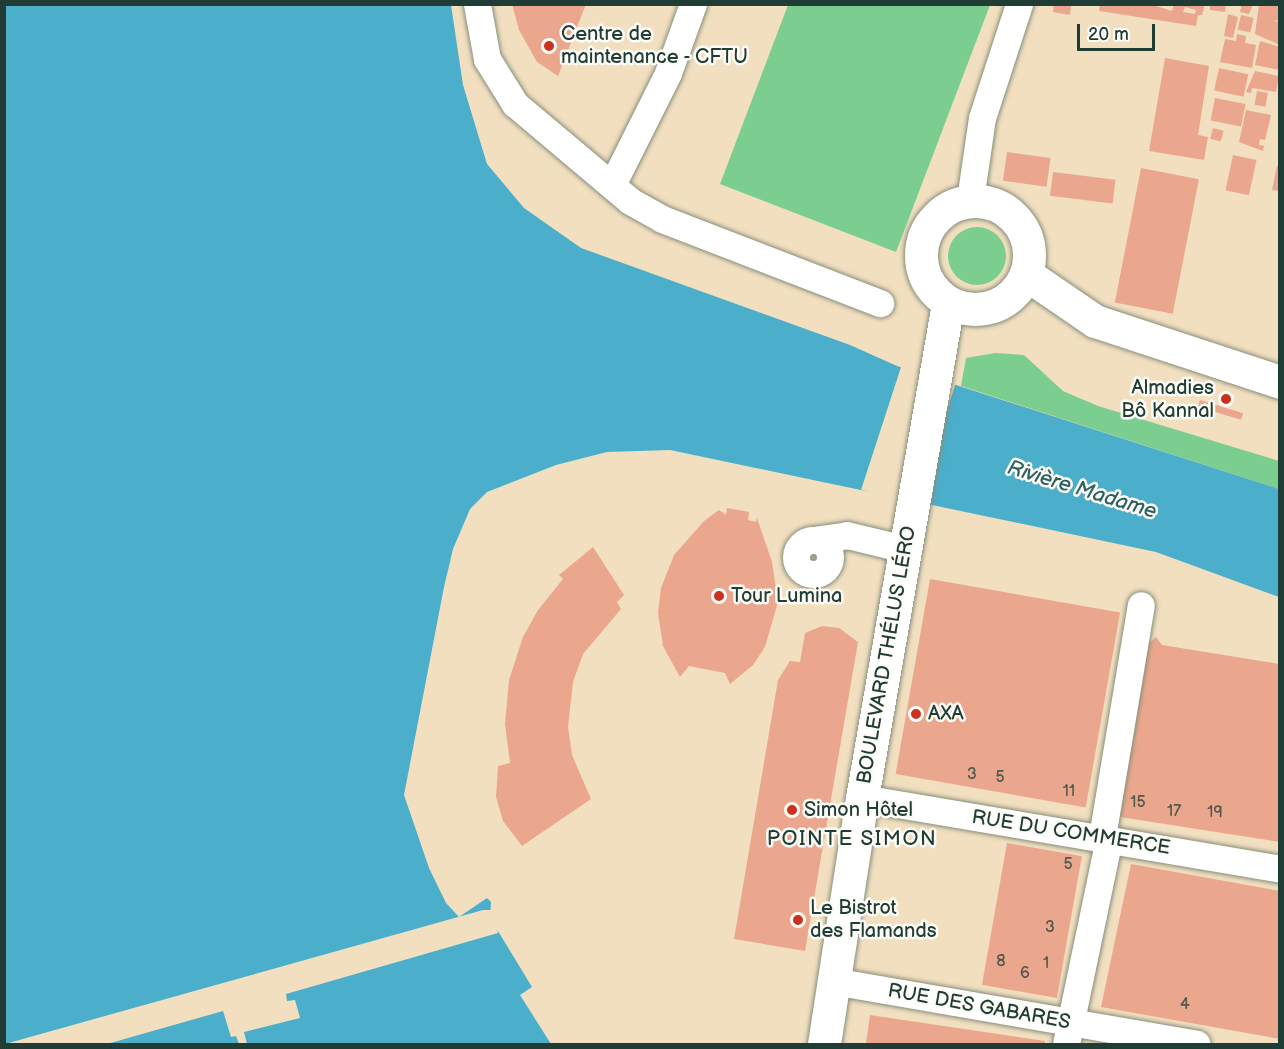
<!DOCTYPE html>
<meta charset="utf-8">
<style>
body{margin:0}
#map{position:relative;width:1284px;height:1049px;overflow:hidden;background:#f1dfc0;font-family:"Balsamiq Sans",sans-serif}
div>[style]{position:absolute}
.green>*{inset:0;background:#7bce8f}
.round{border-radius:50%}
.water>*{inset:0;background:#4baeca}
.pier>*{inset:0;background:#f1dfc0;transform-origin:0 0}
.building>*{inset:0;background:#eaa78e;transform-origin:0 0}
.roads{filter:drop-shadow(0 0 2px #888e7a) drop-shadow(0 0 2px #888e7a)}
.minor>*{height:27px;margin:-13.5px;padding:0 13.5px;transform-origin:13.5px;border-radius:13.5px;background:#fff}
.minor>.ring{margin:-13.5px;padding:0;box-sizing:content-box;background:none;border:27px solid #fff;border-radius:50%}
.primary>*{height:33px;margin:-16.5px;padding:0 16.5px;transform-origin:16.5px;border-radius:16.5px;background:#fff}
.primary>.ring{margin:-16.5px;padding:0;box-sizing:content-box;background:none;border:33px solid #fff;border-radius:50%}
.dots>*{width:16px;height:16px;translate:-50% -50%;box-sizing:border-box;border:3px solid #fdfcf7;border-radius:50%}
span{translate:-50% -50%;white-space:nowrap;text-align:center;line-height:1.15;-webkit-text-stroke:5px #fdfcf7;paint-order:stroke}
.number-label{font-size:16px;color:#52584a}
.number-label span{-webkit-text-stroke-width:0}
.poi-label{font-size:20px;color:#1f3d34}
.left{translate:0 -50%;text-align:left}
.right{translate:-100% -50%;text-align:right}
.street-label{font-size:20px;color:#1f3d34}
.water-label{font-size:21px;color:#2c5f61;font-style:italic}
.neighbourhood-label{font-size:21px;color:#1f3d34;letter-spacing:1.5px}
.frame{position:absolute;inset:0;border:6px solid #1f3d34;pointer-events:none}
.scale{position:absolute;left:1077px;top:24px;width:78px;height:27px;box-sizing:border-box;border:3px solid #1f3d34;border-top:0;padding-left:8px;font-size:18px;line-height:21px;white-space:nowrap;color:#1f3d34;-webkit-text-stroke:4px #fdfcf7;paint-order:stroke}
</style>
<div id="map">
<div class="green">
<div style="clip-path:polygon(788px 5px,990px 5px,896px 252px,720px 184px)"></div>
<div class="round" style="left:948px;top:227px;width:58px;height:58px"></div>
<div style="clip-path:polygon(995px 353px,1024px 355px,1063px 391px,1098px 406px,1279px 461px,1279px 489px,961px 386px,966px 358px)"></div>
</div>
<div class="water">
<div style="clip-path:polygon(5px 5px,451px 5px,463px 85px,487px 164px,524px 208px,581px 248px,850px 345px,897px 366px,1279px 489px,1279px 597px,1156px 552px,670px 450px,607px 452px,556px 465px,487px 492px,470px 509px,453px 549px,444px 587px,404px 795px,429px 868px,446px 903px,459px 917px,487px 898px,491px 902px,490px 918px,532px 987px,520px 995px,551px 1044px,5px 1044px)"></div>
</div>
<div class="pier">
<div style="left:902px;top:364px;width:57px;height:132px;rotate:18deg"></div>
<div style="clip-path:polygon(483px 910px,494px 910px,498px 933px,286px 994px,287px 1001px,295px 1000px,300px 1018px,244px 1032px,247px 1044px,239px 1044px,236px 1036px,231px 1037px,223px 1011px,107px 1044px,5px 1044px)"></div>
</div>
<div class="building">
<div style="clip-path:polygon(512px 4px,586px 4px,558px 76px,537px 62px,519px 30px)"></div>
<div style="clip-path:polygon(1054px 4px,1071px 4px,1070px 15px,1053px 12px)"></div>
<div style="clip-path:polygon(evenodd,1100px 4px,1150px 4px,1172px 11px,1174px 4px,1205px 4px,1202px 15px,1198px 15px,1196px 26px,1099px 11px,1100px 4px,1185px 7px,1196px 10px,1195px 14px,1183px 12px,1185px 7px)"></div>
<div style="clip-path:polygon(1210px 4px,1226px 4px,1225px 12px,1210px 10px)"></div>
<div style="clip-path:polygon(1242px 4px,1253px 4px,1249px 14px,1240px 12px)"></div>
<div style="clip-path:polygon(1259px 4px,1280px 4px,1280px 20px,1273px 21px,1280px 22px,1280px 45px,1255px 34px)"></div>
<div style="clip-path:polygon(1228px 14px,1238px 17px,1233px 38px,1224px 36px)"></div>
<div style="left:1241px;top:15px;width:13px;height:15px;rotate:13deg"></div>
<div style="clip-path:polygon(1237px 34px,1246px 36px,1245px 43px,1256px 45px,1252px 68px,1220px 62px,1225px 39px,1236px 41px)"></div>
<div style="clip-path:polygon(1260px 41px,1280px 47px,1280px 70px,1255px 65px)"></div>
<div style="clip-path:polygon(1165px 58px,1209px 66px,1198px 135px,1208px 137px,1204px 160px,1149px 151px)"></div>
<div style="left:1219px;top:68px;width:30px;height:23px;rotate:12deg"></div>
<div style="clip-path:polygon(1255px 71px,1279px 76px,1276px 92px,1252px 88px,1251px 93px,1246px 92px)"></div>
<div style="left:1257px;top:91px;width:11px;height:14px;rotate:10deg"></div>
<div style="left:1215px;top:98px;width:31px;height:23px;rotate:11deg"></div>
<div style="clip-path:polygon(1246px 110px,1271px 115px,1265px 140px,1260px 139px,1259px 145px,1264px 146px,1263px 151px,1239px 142px)"></div>
<div style="left:1213px;top:128px;width:11px;height:11px;rotate:15deg"></div>
<div style="left:1007px;top:152px;width:44px;height:29px;rotate:8deg"></div>
<div style="left:1233px;top:155px;width:24px;height:36px;rotate:12deg"></div>
<div style="clip-path:polygon(1277px 166px,1280px 166px,1280px 191px,1272px 190px)"></div>
<div style="left:1141px;top:168px;width:59px;height:137px;rotate:11deg"></div>
<div style="left:1053px;top:172px;width:63px;height:24px;rotate:7deg"></div>
<div style="left:1200px;top:400px;width:45px;height:7px;rotate:17deg"></div>
<div style="clip-path:polygon(727px 508px,749px 512px,748px 520px,756px 522px,757px 518px,772px 562px,778px 602px,765px 647px,753px 665px,730px 684px,725px 673px,689px 666px,680px 677px,663px 646px,658px 613px,661px 588px,674px 555px,704px 521px,719px 510px,726px 515px)"></div>
<div style="clip-path:polygon(593px 547px,624px 595px,617px 602px,621px 609px,583px 654px,573px 682px,568px 727px,572px 755px,591px 799px,522px 846px,503px 821px,496px 797px,498px 766px,510px 763px,505px 724px,509px 680px,523px 637px,538px 610px,563px 579px,559px 575px)"></div>
<div style="left:930px;top:579px;width:193px;height:198px;rotate:10deg"></div>
<div style="clip-path:polygon(822px 626px,839px 628px,858px 642px,805px 951px,734px 939px,778px 680px,790px 661px,800px 662px,805px 633px)"></div>
<div style="clip-path:polygon(1156px 637px,1162px 645px,1280px 664px,1280px 842px,1120px 817px,1149px 643px)"></div>
<div style="left:1007px;top:843px;width:76px;height:144px;rotate:10deg"></div>
<div style="clip-path:polygon(1131px 864px,1280px 891px,1280px 1039px,1101px 1007px)"></div>
<div style="clip-path:polygon(870px 1015px,1045px 1041px,1044px 1044px,866px 1044px)"></div>
</div>
<div class="roads">
<div class="minor">
<div style="left:477px;top:4px;width:56px;rotate:79.7deg"></div>
<div style="left:487px;top:59px;width:53px;rotate:58.1deg"></div>
<div style="left:515px;top:104px;width:150px;rotate:40.1deg"></div>
<div style="left:630px;top:201px;width:37px;rotate:29deg"></div>
<div style="left:662px;top:219px;width:234px;rotate:21.1deg"></div>
<div style="left:612px;top:185px;width:125px;rotate:-63.4deg"></div>
<div style="left:668px;top:73px;width:73px;rotate:-70.1deg"></div>
<div style="left:970px;top:200px;width:83px;rotate:-81.7deg"></div>
<div style="left:982px;top:118px;width:120px;rotate:-72deg"></div>
<div class="ring" style="left:796px;top:540px;width:7px;height:7px"></div>
<div style="left:813px;top:540px;width:34px;rotate:-8deg"></div>
<div style="left:847px;top:535px;width:60px;rotate:13.6deg"></div>
<div style="left:862px;top:798px;width:424px;rotate:9.6deg"></div>
<div style="left:1102px;top:837px;width:235px;rotate:-80.5deg"></div>
<div style="left:833px;top:981px;width:369px;rotate:9.8deg"></div>
<div style="left:1066px;top:1044px;width:210px;rotate:-78.2deg"></div>
</div>
<div class="primary">
<div class="ring" style="left:921px;top:201px;width:75px;height:75px"></div>
<div style="left:1026px;top:274px;width:83px;rotate:34.3deg"></div>
<div style="left:1095px;top:321px;width:195px;rotate:18.2deg"></div>
<div style="left:824px;top:1044px;width:249px;rotate:-81.2deg"></div>
<div style="left:862px;top:798px;width:502px;rotate:-80.14deg"></div>
</div>
</div>
<div class="dots">
<div style="left:549px;top:46px;background:#c8321e"></div>
<div style="left:1226px;top:399px;background:#c8321e"></div>
<div style="left:719px;top:596px;background:#c8321e"></div>
<div style="left:916px;top:714px;background:#c8321e"></div>
<div style="left:792px;top:810px;background:#c8321e"></div>
<div style="left:798px;top:920px;background:#c8321e"></div>
</div>
<div class="number-label">
<span style="left:972px;top:775px">3</span>
<span style="left:1000px;top:778px">5</span>
<span style="left:1069px;top:792px">11</span>
<span style="left:1138px;top:803px">15</span>
<span style="left:1174px;top:812px">17</span>
<span style="left:1215px;top:813px">19</span>
<span style="left:1068px;top:865px">5</span>
<span style="left:1050px;top:928px">3</span>
<span style="left:1001px;top:962px">8</span>
<span style="left:1046px;top:964px">1</span>
<span style="left:1025px;top:974px">6</span>
<span style="left:1185px;top:1005px">4</span>
</div>
<div class="poi-label">
<span class="left" style="left:561px;top:46px">Centre de<br>maintenance - CFTU</span>
<span class="right" style="left:1214px;top:400px">Almadies<br>Bô Kannal</span>
<span class="left" style="left:731px;top:596px">Tour Lumina</span>
<span class="left" style="left:928px;top:714px">AXA</span>
<span class="left" style="left:804px;top:810px">Simon Hôtel</span>
<span class="left" style="left:810px;top:920px">Le Bistrot<br>des Flamands</span>
</div>
<div class="street-label">
<span style="left:887px;top:655px;rotate:-80deg">BOULEVARD THÉLUS LÉRO</span>
<span style="left:1071px;top:833px;rotate:9deg">RUE DU COMMERCE</span>
<span style="left:979px;top:1007px;rotate:10deg">RUE DES GABARES</span>
</div>
<div class="water-label">
<span style="left:1082px;top:490px;rotate:17deg">Rivière Madame</span>
</div>
<div class="neighbourhood-label">
<span style="left:852px;top:839px">POINTE SIMON</span>
</div>
<div class="frame"></div>
<div class="scale">20 m</div>
</div>
